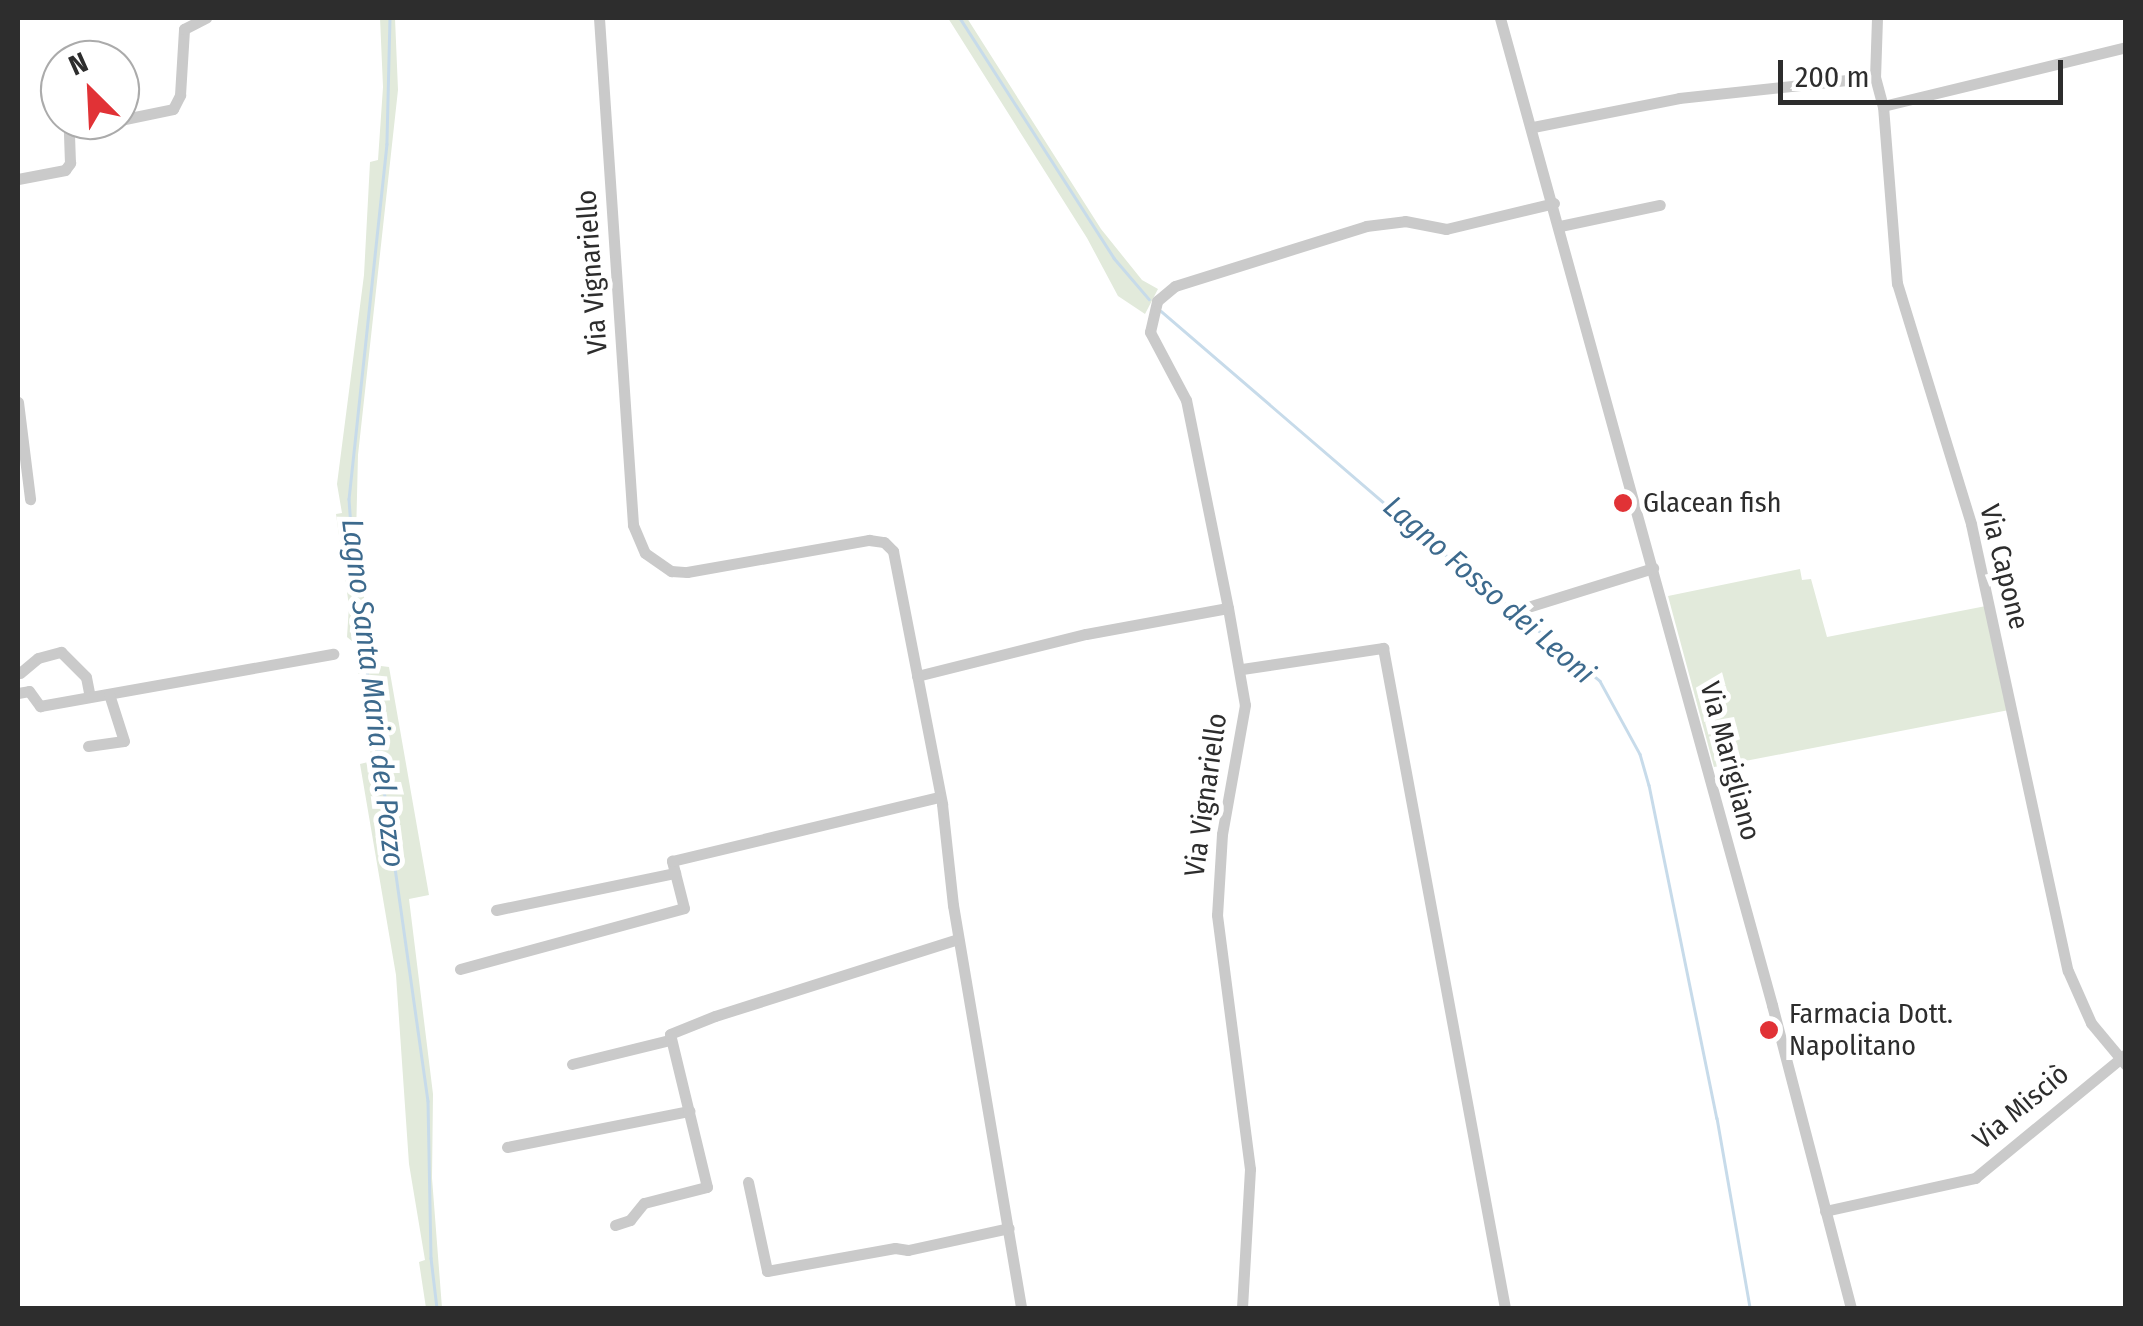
<!DOCTYPE html>
<meta charset="utf-8">
<style>
body{margin:0}
#map{position:relative;width:2143px;height:1326px;overflow:hidden;background:#fff;font-family:"Fira Sans Condensed",sans-serif}
div>[style]{position:absolute}
.green>*{inset:0;background:#e2eadb}
.stream>*{height:2.5px;margin:-1.25px;padding:0 1.25px;transform-origin:1.25px;border-radius:1.25px;background:#c7dbea}
.minor>*{height:11px;margin:-5.5px;padding:0 5.5px;transform-origin:5.5px;border-radius:5.5px;background:#cacaca}
.dots>*{width:28px;height:28px;translate:-50% -50%;box-sizing:border-box;border:5px solid #fff;border-radius:50%}
span{translate:-50% -50%;white-space:nowrap;text-align:center;line-height:1.15;-webkit-text-stroke:10px #fff;paint-order:stroke}
.street-label{font-size:28px;color:#2d2d2d}
.poi-label{font-size:28px;color:#2d2d2d}
.left{translate:0 -50%;text-align:left}
.water-label{font-size:30px;color:#3d6a8d;font-style:italic}
.frame{position:absolute;inset:0;border:20px solid #2d2d2d;pointer-events:none}
.north{position:absolute;left:40px;top:40px;width:100px;height:100px;box-sizing:border-box;background:#fff;border:2px solid #ababab;border-radius:50%;rotate:336deg;font-size:28px;font-weight:700;line-height:40px;text-align:center;color:#2d2d2d}
.north::after{content:'';display:block;margin:auto;width:35px;height:45px;background:#e13236;clip-path:polygon(50% 0,100% 100%,50% 72%,0 100%)}
.scale{position:absolute;left:1778px;top:60px;width:285px;height:45px;box-sizing:border-box;border:5px solid #2d2d2d;border-top:0;padding-left:12px;font-size:30px;line-height:35px;white-space:nowrap;color:#2d2d2d;-webkit-text-stroke:8px #fff;paint-order:stroke}
</style>
<div id="map">
<div class="green">
<div style="clip-path:polygon(380px 18px,395px 18px,398px 90px,358px 455px,356px 537px,373px 665px,389px 667px,429px 895px,409px 899px,433px 1094px,432px 1178px,442px 1308px,426px 1308px,419px 1262px,425px 1260px,409px 1164px,396px 975px,360px 764px,372px 761px,353px 642px,347px 637px,349px 606px,336px 514px,342px 513px,337px 484px,364px 275px,370px 162px,378px 160px,383px 87px)"></div>
<div style="clip-path:polygon(948px 18px,967px 18px,1101px 229px,1142px 280px,1158px 289px,1145px 314px,1118px 296px,1087px 238px)"></div>
<div style="clip-path:polygon(1800px 569px,1802px 580px,1811px 579px,1827px 637px,1986px 606px,2009px 710px,1714px 767px,1668px 596px)"></div>
</div>
<div class="stream">
<div style="left:390px;top:18px;width:126px;rotate:91.4deg"></div>
<div style="left:387px;top:144px;width:357px;rotate:96.1deg"></div>
<div style="left:349px;top:499px;width:86px;rotate:86deg"></div>
<div style="left:355px;top:585px;width:521px;rotate:81.95deg"></div>
<div style="left:428px;top:1101px;width:157px;rotate:88.9deg"></div>
<div style="left:431px;top:1258px;width:50px;rotate:83.2deg"></div>
<div style="left:960px;top:18px;width:285px;rotate:57.3deg"></div>
<div style="left:1114px;top:258px;width:54px;rotate:49.5deg"></div>
<div style="left:1161px;top:311px;width:342px;rotate:40.7deg"></div>
<div style="left:1420px;top:534px;width:232px;rotate:39.2deg"></div>
<div style="left:1600px;top:681px;width:83px;rotate:61.3deg"></div>
<div style="left:1640px;top:754px;width:32px;rotate:74deg"></div>
<div style="left:1649px;top:785px;width:340px;rotate:78.5deg"></div>
<div style="left:1717px;top:1118px;width:193px;rotate:80.1deg"></div>
</div>
<div class="minor">
<div style="left:599px;top:18px;width:508px;rotate:86.16deg"></div>
<div style="left:633px;top:525px;width:30px;rotate:67deg"></div>
<div style="left:645px;top:553px;width:32px;rotate:35deg"></div>
<div style="left:671px;top:571px;width:16px;rotate:4deg"></div>
<div style="left:687px;top:572px;width:185px;rotate:-10deg"></div>
<div style="left:869px;top:540px;width:15px;rotate:8deg"></div>
<div style="left:884px;top:542px;width:13px;rotate:45deg"></div>
<div style="left:893px;top:551px;width:258px;rotate:79deg"></div>
<div style="left:942px;top:804px;width:102px;rotate:83.8deg"></div>
<div style="left:953px;top:905px;width:409px;rotate:80.4deg"></div>
<div style="left:1500px;top:18px;width:1024px;rotate:74.59deg"></div>
<div style="left:1772px;top:1005px;width:313px;rotate:75.4deg"></div>
<div style="left:1877px;top:18px;width:59px;rotate:91.9deg"></div>
<div style="left:1875px;top:77px;width:30px;rotate:75deg"></div>
<div style="left:1883px;top:106px;width:178px;rotate:85.5deg"></div>
<div style="left:1897px;top:283px;width:252px;rotate:72.9deg"></div>
<div style="left:1971px;top:524px;width:457px;rotate:77.8deg"></div>
<div style="left:2068px;top:971px;width:57px;rotate:66.1deg"></div>
<div style="left:2091px;top:1023px;width:55px;rotate:50.2deg"></div>
<div style="left:1883px;top:106px;width:250px;rotate:-13.6deg"></div>
<div style="left:120px;top:120px;width:54px;rotate:-11.7deg"></div>
<div style="left:173px;top:109px;width:16px;rotate:-63deg"></div>
<div style="left:180px;top:95px;width:66px;rotate:-86.5deg"></div>
<div style="left:184px;top:29px;width:25px;rotate:-27deg"></div>
<div style="left:1533px;top:127px;width:149px;rotate:-11.2deg"></div>
<div style="left:1679px;top:98px;width:197px;rotate:-6.1deg"></div>
<div style="left:18px;top:179px;width:48px;rotate:-10.8deg"></div>
<div style="left:65px;top:170px;width:9px;rotate:-54deg"></div>
<div style="left:70px;top:163px;width:33px;rotate:-92deg"></div>
<div style="left:69px;top:130px;width:50px;rotate:-11.5deg"></div>
<div style="left:1560px;top:226px;width:102px;rotate:-11.9deg"></div>
<div style="left:18px;top:402px;width:98px;rotate:82.9deg"></div>
<div style="left:1531px;top:606px;width:128px;rotate:-17.3deg"></div>
<div style="left:1228px;top:608px;width:212px;rotate:-101.4deg"></div>
<div style="left:1186px;top:400px;width:77px;rotate:-117.9deg"></div>
<div style="left:1150px;top:332px;width:32px;rotate:-77deg"></div>
<div style="left:1157px;top:301px;width:23px;rotate:-40deg"></div>
<div style="left:1175px;top:286px;width:200px;rotate:-17.4deg"></div>
<div style="left:1366px;top:226px;width:39px;rotate:-7deg"></div>
<div style="left:1405px;top:221px;width:42px;rotate:11deg"></div>
<div style="left:1446px;top:229px;width:111px;rotate:-13.5deg"></div>
<div style="left:1242px;top:669px;width:143px;rotate:-8.5deg"></div>
<div style="left:1383px;top:648px;width:671px;rotate:79.53deg"></div>
<div style="left:20px;top:673px;width:23px;rotate:-40deg"></div>
<div style="left:38px;top:658px;width:24px;rotate:-15deg"></div>
<div style="left:61px;top:652px;width:35px;rotate:45deg"></div>
<div style="left:86px;top:677px;width:20px;rotate:79deg"></div>
<div style="left:917px;top:676px;width:174px;rotate:-14deg"></div>
<div style="left:1086px;top:634px;width:144px;rotate:-10.4deg"></div>
<div style="left:1228px;top:608px;width:98px;rotate:80.1deg"></div>
<div style="left:1245px;top:705px;width:131px;rotate:100.1deg"></div>
<div style="left:1222px;top:834px;width:81px;rotate:93.5deg"></div>
<div style="left:1217px;top:915px;width:256px;rotate:82.6deg"></div>
<div style="left:1250px;top:1169px;width:139px;rotate:93.3deg"></div>
<div style="left:18px;top:693px;width:11px;rotate:-10deg"></div>
<div style="left:29px;top:691px;width:19px;rotate:54deg"></div>
<div style="left:40px;top:706px;width:298px;rotate:-10.1deg"></div>
<div style="left:88px;top:746px;width:36px;rotate:-8deg"></div>
<div style="left:124px;top:741px;width:49px;rotate:-107.7deg"></div>
<div style="left:496px;top:910px;width:183px;rotate:-11.7deg"></div>
<div style="left:460px;top:969px;width:232px;rotate:-15.2deg"></div>
<div style="left:684px;top:908px;width:49px;rotate:-104.3deg"></div>
<div style="left:672px;top:861px;width:275px;rotate:-13.5deg"></div>
<div style="left:572px;top:1064px;width:101px;rotate:-13.8deg"></div>
<div style="left:507px;top:1147px;width:186px;rotate:-11.2deg"></div>
<div style="left:748px;top:1182px;width:91px;rotate:77.9deg"></div>
<div style="left:767px;top:1271px;width:130px;rotate:-10.2deg"></div>
<div style="left:895px;top:1248px;width:13px;rotate:9deg"></div>
<div style="left:908px;top:1250px;width:103px;rotate:-12.3deg"></div>
<div style="left:1825px;top:1211px;width:154px;rotate:-12.4deg"></div>
<div style="left:1975px;top:1178px;width:195px;rotate:-39.4deg"></div>
<div style="left:615px;top:1225px;width:16px;rotate:-18deg"></div>
<div style="left:630px;top:1220px;width:22px;rotate:-51deg"></div>
<div style="left:644px;top:1203px;width:65px;rotate:-14.3deg"></div>
<div style="left:707px;top:1187px;width:157px;rotate:-103.6deg"></div>
<div style="left:670px;top:1034px;width:48px;rotate:-21.8deg"></div>
<div style="left:715px;top:1016px;width:255px;rotate:-17.6deg"></div>
</div>
<div class="dots">
<div style="left:1623px;top:503px;background:#e13236"></div>
<div style="left:1769px;top:1030px;background:#e13236"></div>
</div>
<div class="street-label">
<span style="left:592px;top:272px;rotate:-94deg">Via Vignariello</span>
<span style="left:2004px;top:567px;rotate:76deg">Via Capone</span>
<span style="left:1730px;top:761px;rotate:75deg">Via Marigliano</span>
<span style="left:1206px;top:795px;rotate:-82deg">Via Vignariello</span>
<span style="left:2021px;top:1107px;rotate:-40deg">Via Misciò</span>
</div>
<div class="poi-label">
<span class="left" style="left:1643px;top:503px">Glacean fish</span>
<span class="left" style="left:1789px;top:1030px">Farmacia Dott.<br>Napolitano</span>
</div>
<div class="water-label">
<span style="left:1489px;top:590px;rotate:41deg">Lagno Fosso dei Leoni</span>
<span style="left:373px;top:693px;rotate:83deg">Lagno Santa Maria del Pozzo</span>
</div>
<div class="frame"></div>
<div class="north">N</div>
<div class="scale">200 m</div>
</div>
